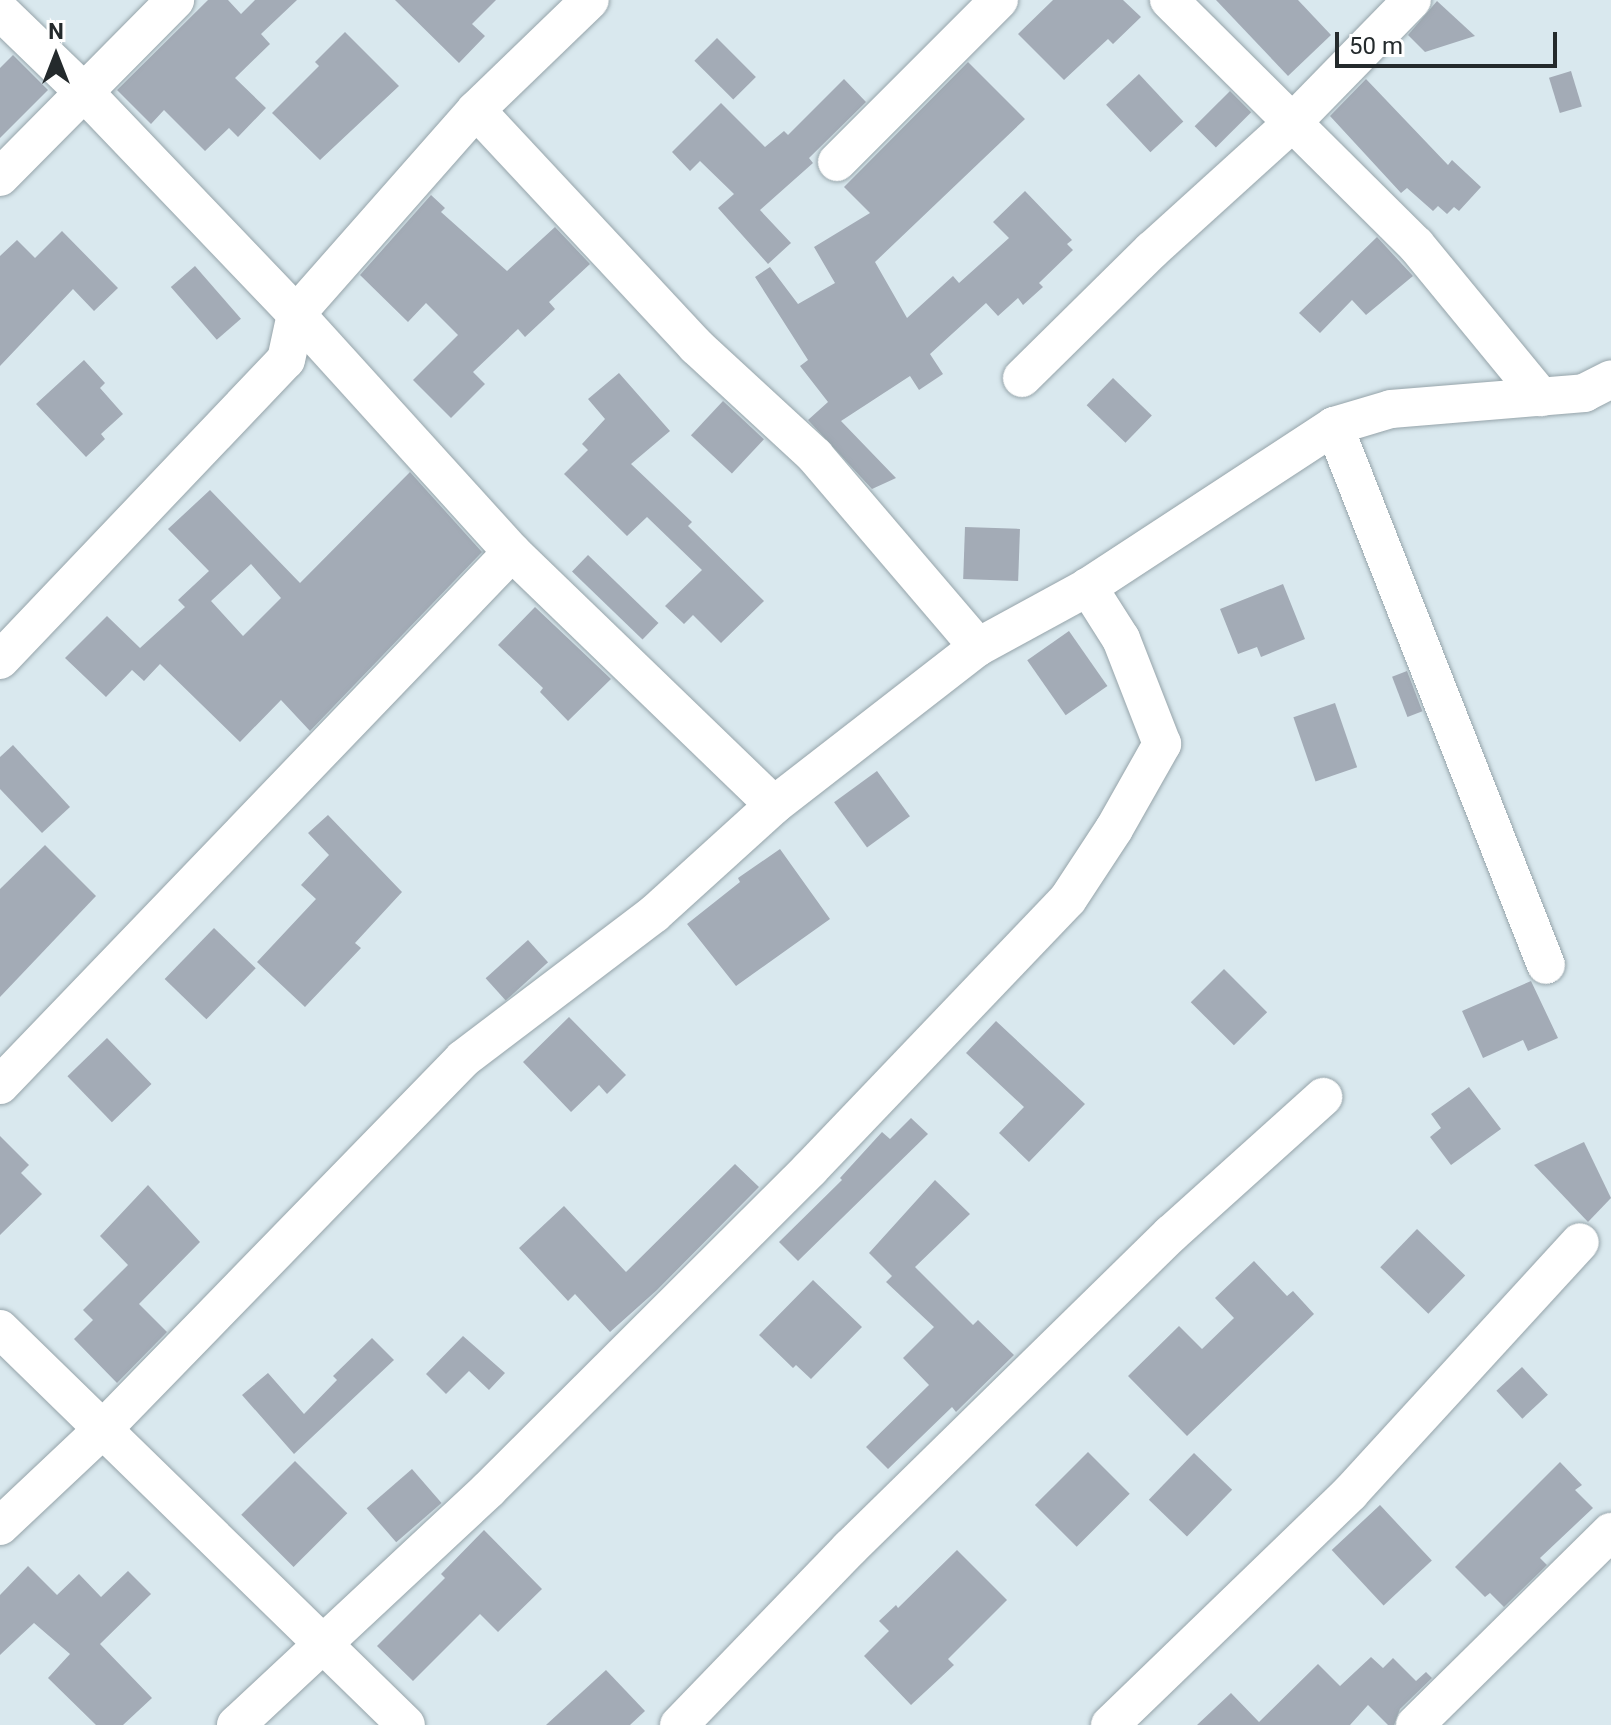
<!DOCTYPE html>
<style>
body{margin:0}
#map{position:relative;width:1611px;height:1725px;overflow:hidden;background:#d9e8ee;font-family:Roboto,sans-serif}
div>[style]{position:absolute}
.building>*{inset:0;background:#a3abb6;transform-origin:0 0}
.roads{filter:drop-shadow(0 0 2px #96a4aa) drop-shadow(0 0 2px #96a4aa)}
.minor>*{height:38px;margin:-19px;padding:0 19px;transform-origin:19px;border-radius:19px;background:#fff}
span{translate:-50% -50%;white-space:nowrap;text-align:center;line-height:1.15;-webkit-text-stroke:6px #fff;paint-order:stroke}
.north{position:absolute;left:16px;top:16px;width:80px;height:80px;-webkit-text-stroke:6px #fff;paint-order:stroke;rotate:0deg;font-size:22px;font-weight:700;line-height:32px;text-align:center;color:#242a2c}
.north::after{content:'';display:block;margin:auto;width:28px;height:36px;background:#242a2c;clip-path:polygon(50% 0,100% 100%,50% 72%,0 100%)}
.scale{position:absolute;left:1335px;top:32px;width:222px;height:36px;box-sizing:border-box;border:4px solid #242a2c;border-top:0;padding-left:10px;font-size:24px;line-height:28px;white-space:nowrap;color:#242a2c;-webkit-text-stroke:6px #fff;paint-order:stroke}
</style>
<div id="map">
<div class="building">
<div style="clip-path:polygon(208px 0,228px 0,241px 14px,255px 0,297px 0,261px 34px,270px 44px,235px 78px,266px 108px,238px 137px,229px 128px,205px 151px,164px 110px,151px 124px,117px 90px)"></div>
<div style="clip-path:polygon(395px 0,496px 0,472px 24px,485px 36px,459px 63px)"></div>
<div style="clip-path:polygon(1053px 0,1123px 0,1141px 17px,1113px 44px,1108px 39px,1064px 80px,1018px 34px)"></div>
<div style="clip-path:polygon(1216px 0,1298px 0,1331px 35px,1288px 76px)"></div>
<div style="clip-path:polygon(1437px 1px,1475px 36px,1425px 52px,1408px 35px)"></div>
<div style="clip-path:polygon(345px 32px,399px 86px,320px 160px,272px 113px,319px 66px,315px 62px)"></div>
<div style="left:717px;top:38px;width:55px;height:32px;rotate:45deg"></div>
<div style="clip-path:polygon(13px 55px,48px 90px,0 138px,0 68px)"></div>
<div style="clip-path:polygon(968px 62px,1025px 119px,875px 262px,907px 318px,953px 276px,959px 283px,1009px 238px,993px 222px,1025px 191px,1072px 240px,1067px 244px,1073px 250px,1039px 283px,1043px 287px,1023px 305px,1018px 298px,998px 316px,986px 303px,930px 354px,943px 374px,919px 390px,910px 376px,841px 421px,896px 478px,872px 489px,808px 420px,828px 402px,800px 366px,808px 360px,755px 277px,770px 267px,798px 304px,835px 283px,814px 247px,870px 213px,844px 187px)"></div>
<div style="left:1571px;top:71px;width:37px;height:23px;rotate:73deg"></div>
<div style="left:1139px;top:74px;width:65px;height:45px;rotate:47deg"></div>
<div style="clip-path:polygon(844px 79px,866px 102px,809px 158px,813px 163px,760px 210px,791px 243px,768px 264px,718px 208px,734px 194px,700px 161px,690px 171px,672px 152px,721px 103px,765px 147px,784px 131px,788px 135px)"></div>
<div style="clip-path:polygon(1366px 79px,1448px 165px,1452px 160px,1481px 187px,1459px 211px,1454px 207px,1447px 214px,1438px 206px,1433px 211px,1407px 188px,1401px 193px,1330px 116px)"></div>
<div style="left:1230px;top:91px;width:30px;height:50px;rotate:45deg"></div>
<div style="clip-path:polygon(431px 195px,445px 208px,441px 212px,507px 271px,555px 227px,590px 264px,549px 302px,555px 309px,525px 337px,518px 329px,473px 372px,485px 384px,451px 418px,413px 380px,458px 335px,426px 303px,408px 322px,360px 275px)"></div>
<div style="clip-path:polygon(62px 231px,118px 288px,94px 311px,73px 289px,0 366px,0 256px,17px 240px,35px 258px)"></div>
<div style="clip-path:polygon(1377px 237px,1413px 276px,1366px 315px,1352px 300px,1320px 333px,1299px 313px)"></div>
<div style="left:195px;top:266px;width:70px;height:32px;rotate:49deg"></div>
<div style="clip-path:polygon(84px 360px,105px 383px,100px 388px,123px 414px,101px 434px,105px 439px,86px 457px,36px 404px)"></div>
<div style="clip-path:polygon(619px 373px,670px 431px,631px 464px,692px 522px,688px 526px,764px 601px,721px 643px,693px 615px,684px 624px,665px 606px,702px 570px,647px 517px,627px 536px,564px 474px,588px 450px,582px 444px,605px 419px,588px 399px)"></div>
<div style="left:1113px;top:378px;width:54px;height:38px;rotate:44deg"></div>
<div style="left:723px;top:401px;width:56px;height:47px;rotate:43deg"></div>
<div style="clip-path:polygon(evenodd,410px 472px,482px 552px,310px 731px,281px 700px,240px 742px,160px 664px,144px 681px,132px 670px,106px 697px,65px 658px,107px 616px,140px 648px,185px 607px,178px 600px,209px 571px,168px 529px,210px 490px,300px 583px,410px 472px,251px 564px,281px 598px,243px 636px,211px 601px,251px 564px)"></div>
<div style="left:965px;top:527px;width:55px;height:52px;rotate:2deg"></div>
<div style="left:588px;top:555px;width:98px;height:23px;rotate:44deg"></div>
<div style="clip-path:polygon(1283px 584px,1305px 639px,1261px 657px,1257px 647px,1238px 654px,1220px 609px)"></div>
<div style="clip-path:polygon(535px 607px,611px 679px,568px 721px,540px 692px,543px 688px,498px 645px)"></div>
<div style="left:1069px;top:631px;width:67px;height:51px;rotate:55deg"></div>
<div style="left:1407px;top:671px;width:43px;height:16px;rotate:69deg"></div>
<div style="left:1335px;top:703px;width:68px;height:44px;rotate:71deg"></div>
<div style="clip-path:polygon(13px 745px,70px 807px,42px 833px,0 789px,0 757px)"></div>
<div style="left:877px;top:771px;width:56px;height:53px;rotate:54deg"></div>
<div style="clip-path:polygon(328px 815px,402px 892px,355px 943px,361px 948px,305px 1007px,257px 962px,316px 899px,301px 885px,329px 855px,308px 833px)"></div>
<div style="clip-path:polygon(45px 845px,96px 896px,0 997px,0 889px)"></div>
<div style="clip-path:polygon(780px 849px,830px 919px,736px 986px,687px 924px,740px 882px,738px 878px)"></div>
<div style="left:214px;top:928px;width:58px;height:71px;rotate:44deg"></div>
<div style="left:528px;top:940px;width:30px;height:57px;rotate:48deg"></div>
<div style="left:1224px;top:969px;width:61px;height:47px;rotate:45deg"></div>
<div style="clip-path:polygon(1531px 981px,1558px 1038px,1528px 1051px,1523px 1040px,1483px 1058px,1462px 1011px)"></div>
<div style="clip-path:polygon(569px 1017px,626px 1075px,607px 1094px,599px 1085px,571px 1112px,523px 1062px)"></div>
<div style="clip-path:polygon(996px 1021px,1085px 1104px,1029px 1162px,999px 1133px,1024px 1107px,966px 1053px)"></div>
<div style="left:107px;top:1038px;width:64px;height:55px;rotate:46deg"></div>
<div style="clip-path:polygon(1469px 1087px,1501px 1129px,1451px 1165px,1430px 1137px,1441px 1128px,1431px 1114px)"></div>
<div style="clip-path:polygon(911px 1118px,928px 1134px,798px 1261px,779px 1242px,842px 1180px,840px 1178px,882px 1132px,890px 1139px)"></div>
<div style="clip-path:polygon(0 1136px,29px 1165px,21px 1173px,42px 1194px,0 1235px)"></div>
<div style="clip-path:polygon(1584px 1142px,1611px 1198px,1588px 1222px,1534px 1165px)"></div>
<div style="clip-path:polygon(735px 1164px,759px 1187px,657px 1290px,610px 1332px,575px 1294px,568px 1301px,519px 1248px,564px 1206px,626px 1272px)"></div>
<div style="clip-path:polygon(935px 1180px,970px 1214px,915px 1267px,973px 1325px,978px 1320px,1014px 1355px,956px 1412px,952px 1407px,888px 1469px,866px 1447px,929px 1385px,903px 1358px,934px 1327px,886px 1282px,892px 1276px,869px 1253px)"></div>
<div style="clip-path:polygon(148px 1185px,200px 1242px,139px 1304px,167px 1332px,117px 1383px,74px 1339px,93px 1320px,83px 1310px,128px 1265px,100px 1236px)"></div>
<div style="left:1417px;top:1229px;width:67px;height:53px;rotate:44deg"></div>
<div style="clip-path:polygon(1254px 1261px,1287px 1296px,1293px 1291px,1314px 1314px,1187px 1436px,1128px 1376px,1179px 1326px,1202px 1349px,1234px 1318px,1215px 1298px)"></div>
<div style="clip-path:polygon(813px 1280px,862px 1327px,811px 1379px,796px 1365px,793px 1368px,759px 1335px)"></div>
<div style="clip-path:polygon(463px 1336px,505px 1373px,489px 1390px,469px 1371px,446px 1394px,426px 1374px)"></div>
<div style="clip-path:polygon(372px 1338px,394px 1360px,294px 1454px,242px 1395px,268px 1373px,304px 1414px,337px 1380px,333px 1376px)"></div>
<div style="left:1522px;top:1367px;width:38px;height:35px;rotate:47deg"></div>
<div style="left:1088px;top:1452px;width:59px;height:75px;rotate:45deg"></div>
<div style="left:1194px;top:1453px;width:53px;height:65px;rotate:44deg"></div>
<div style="left:295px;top:1461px;width:74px;height:76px;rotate:45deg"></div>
<div style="clip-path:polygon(1560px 1462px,1582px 1485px,1575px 1490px,1593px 1508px,1540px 1558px,1547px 1565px,1504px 1607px,1490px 1593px,1485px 1597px,1455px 1567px)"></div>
<div style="left:412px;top:1469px;width:45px;height:60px;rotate:49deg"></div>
<div style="left:1380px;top:1505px;width:76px;height:66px;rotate:47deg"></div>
<div style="clip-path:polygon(484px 1530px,542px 1589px,498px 1632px,480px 1614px,413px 1681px,377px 1646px,445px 1578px,441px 1574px)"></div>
<div style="clip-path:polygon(957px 1550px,1007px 1600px,948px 1659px,954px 1665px,911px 1705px,864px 1656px,889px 1631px,879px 1621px,896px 1605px,898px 1608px)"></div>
<div style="clip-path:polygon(28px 1566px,57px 1595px,79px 1574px,101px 1597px,128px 1571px,151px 1594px,100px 1644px,152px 1698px,123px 1725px,96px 1725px,48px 1678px,70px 1654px,34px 1623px,0 1655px,0 1595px)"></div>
<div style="clip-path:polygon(1371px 1657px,1383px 1668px,1393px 1658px,1416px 1681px,1426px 1672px,1432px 1678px,1400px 1709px,1394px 1725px,1388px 1725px,1368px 1705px,1350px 1725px,1197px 1725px,1231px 1693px,1259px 1722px,1318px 1664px,1340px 1686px)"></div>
<div style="clip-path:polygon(606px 1670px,645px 1711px,630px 1725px,546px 1725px)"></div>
</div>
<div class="roads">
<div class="minor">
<div style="left:1169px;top:0;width:348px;rotate:44.8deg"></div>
<div style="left:1416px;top:245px;width:197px;rotate:50.6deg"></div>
<div style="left:0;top:11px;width:117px;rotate:44deg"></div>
<div style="left:84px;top:92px;width:307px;rotate:46.3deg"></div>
<div style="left:296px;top:314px;width:321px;rotate:47.8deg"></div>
<div style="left:512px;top:552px;width:364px;rotate:44deg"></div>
<div style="left:476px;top:110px;width:323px;rotate:47deg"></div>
<div style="left:696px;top:346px;width:162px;rotate:42.7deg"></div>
<div style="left:815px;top:456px;width:251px;rotate:49.5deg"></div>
<div style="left:837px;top:162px;width:229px;rotate:-45deg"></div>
<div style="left:0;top:177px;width:249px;rotate:-45.3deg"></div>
<div style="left:1022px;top:378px;width:182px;rotate:-44.6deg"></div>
<div style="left:1152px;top:250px;width:188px;rotate:-42.2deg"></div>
<div style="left:1291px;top:124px;width:173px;rotate:-45.7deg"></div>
<div style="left:1334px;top:426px;width:579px;rotate:68.53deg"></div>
<div style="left:0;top:660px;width:414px;rotate:-46.4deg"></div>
<div style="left:286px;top:360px;width:47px;rotate:-77.7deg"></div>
<div style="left:296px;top:314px;width:272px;rotate:-48.6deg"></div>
<div style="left:476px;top:110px;width:158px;rotate:-44deg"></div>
<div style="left:0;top:1085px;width:739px;rotate:-46.15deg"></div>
<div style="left:0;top:1329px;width:567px;rotate:44.29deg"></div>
<div style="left:0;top:1526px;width:141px;rotate:-43.3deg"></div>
<div style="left:103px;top:1429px;width:516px;rotate:-45.78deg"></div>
<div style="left:463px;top:1059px;width:240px;rotate:-37.2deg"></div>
<div style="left:654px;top:914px;width:162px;rotate:-42.2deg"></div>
<div style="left:774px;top:805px;width:258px;rotate:-37.8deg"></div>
<div style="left:978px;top:647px;width:125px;rotate:-28.6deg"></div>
<div style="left:1088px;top:587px;width:294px;rotate:-33.2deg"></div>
<div style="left:1334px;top:426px;width:59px;rotate:-16.6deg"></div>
<div style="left:1391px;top:409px;width:194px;rotate:-4.7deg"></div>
<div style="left:1584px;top:393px;width:30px;rotate:-27deg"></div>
<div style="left:236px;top:1725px;width:346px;rotate:-43deg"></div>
<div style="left:489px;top:1489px;width:453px;rotate:-44.9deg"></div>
<div style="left:810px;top:1169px;width:373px;rotate:-46.3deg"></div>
<div style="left:1068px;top:899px;width:84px;rotate:-56.7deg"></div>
<div style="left:1114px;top:829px;width:98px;rotate:-60.5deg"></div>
<div style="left:1162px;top:744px;width:113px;rotate:-111.3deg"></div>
<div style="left:1121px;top:639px;width:62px;rotate:-122.4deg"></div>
<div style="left:679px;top:1725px;width:246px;rotate:-46deg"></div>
<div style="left:850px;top:1548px;width:449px;rotate:-44.4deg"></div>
<div style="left:1171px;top:1234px;width:205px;rotate:-42deg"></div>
<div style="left:1110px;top:1725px;width:334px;rotate:-44deg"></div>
<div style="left:1350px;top:1493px;width:340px;rotate:-47.5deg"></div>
<div style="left:1415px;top:1725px;width:275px;rotate:-44.6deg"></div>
</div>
</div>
<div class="north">N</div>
<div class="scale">50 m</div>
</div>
